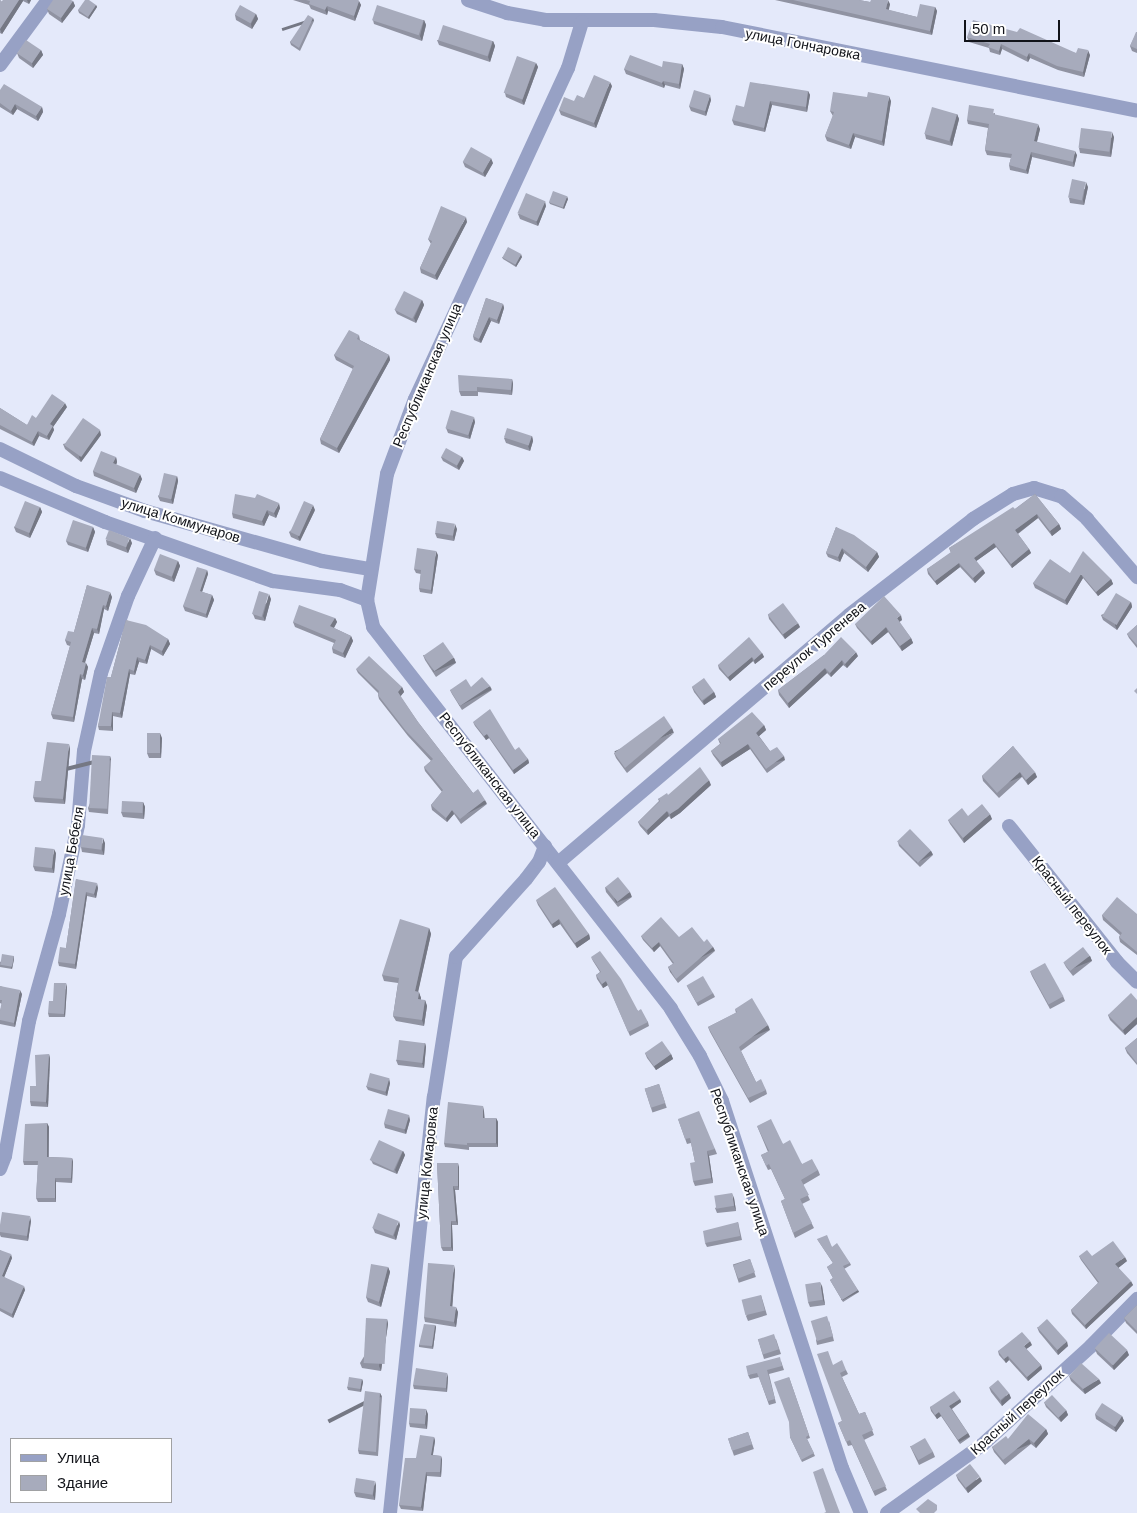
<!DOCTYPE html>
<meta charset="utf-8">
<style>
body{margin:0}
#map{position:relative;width:1137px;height:1513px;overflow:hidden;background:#e4e9fa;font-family:Helvetica,sans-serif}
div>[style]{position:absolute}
.street>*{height:14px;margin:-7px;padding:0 7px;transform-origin:7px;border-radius:7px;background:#97a1c5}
.wall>*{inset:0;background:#9093a2;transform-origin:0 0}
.shaded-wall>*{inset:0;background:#757884;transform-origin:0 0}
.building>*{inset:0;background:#a7abbc;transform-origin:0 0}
span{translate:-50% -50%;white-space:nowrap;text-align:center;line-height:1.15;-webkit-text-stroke:4px #fff;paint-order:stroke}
.street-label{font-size:14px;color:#111319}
.legend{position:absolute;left:10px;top:1438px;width:162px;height:65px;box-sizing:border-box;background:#fff;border:1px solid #a0a1a3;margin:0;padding:6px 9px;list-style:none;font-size:15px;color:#111319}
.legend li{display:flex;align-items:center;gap:10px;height:25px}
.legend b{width:25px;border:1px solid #a0a1a3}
.scale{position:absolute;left:964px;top:20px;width:96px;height:22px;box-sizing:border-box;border:2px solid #111319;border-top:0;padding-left:6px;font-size:15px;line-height:18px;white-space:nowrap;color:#111319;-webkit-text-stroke:4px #fff;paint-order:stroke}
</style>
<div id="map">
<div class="street">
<div style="left:468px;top:0;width:41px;rotate:18.4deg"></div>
<div style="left:507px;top:13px;width:39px;rotate:10deg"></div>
<div style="left:545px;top:20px;width:109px"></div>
<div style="left:654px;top:20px;width:68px;rotate:5.9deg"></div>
<div style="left:722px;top:27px;width:423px;rotate:11.4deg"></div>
<div style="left:582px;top:22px;width:48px;rotate:106.9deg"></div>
<div style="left:568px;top:68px;width:365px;rotate:114.8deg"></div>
<div style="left:415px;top:399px;width:80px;rotate:110.5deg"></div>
<div style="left:387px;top:474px;width:128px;rotate:99deg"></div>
<div style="left:367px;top:600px;width:28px;rotate:77deg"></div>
<div style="left:373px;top:627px;width:484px;rotate:52deg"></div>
<div style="left:671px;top:1009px;width:55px;rotate:58.3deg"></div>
<div style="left:700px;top:1056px;width:50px;rotate:63.9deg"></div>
<div style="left:722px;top:1101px;width:386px;rotate:71.9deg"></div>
<div style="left:842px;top:1468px;width:49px;rotate:67.1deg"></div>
<div style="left:0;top:65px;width:81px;rotate:-53.6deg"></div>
<div style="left:0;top:449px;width:85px;rotate:26deg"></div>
<div style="left:76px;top:486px;width:73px;rotate:19.9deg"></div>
<div style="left:145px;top:511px;width:184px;rotate:15.8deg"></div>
<div style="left:322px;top:561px;width:49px;rotate:9.5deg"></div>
<div style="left:0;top:478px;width:114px;rotate:22.7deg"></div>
<div style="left:105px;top:522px;width:178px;rotate:19.4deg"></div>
<div style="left:273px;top:581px;width:68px;rotate:7.7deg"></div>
<div style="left:340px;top:590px;width:29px;rotate:20deg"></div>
<div style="left:1009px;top:826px;width:174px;rotate:51.5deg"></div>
<div style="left:1117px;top:962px;width:28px;rotate:45deg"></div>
<div style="left:558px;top:863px;width:382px;rotate:-40.4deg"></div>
<div style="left:849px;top:615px;width:157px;rotate:-37.7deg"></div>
<div style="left:973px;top:519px;width:47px;rotate:-32deg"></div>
<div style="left:1013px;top:494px;width:22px;rotate:-16deg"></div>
<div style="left:1034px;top:488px;width:28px;rotate:17deg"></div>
<div style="left:1061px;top:496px;width:35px;rotate:41deg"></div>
<div style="left:1087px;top:519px;width:77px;rotate:49.2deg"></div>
<div style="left:0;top:1169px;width:14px;rotate:-69deg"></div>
<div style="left:5px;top:1156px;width:137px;rotate:-79.9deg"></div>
<div style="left:29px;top:1021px;width:111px;rotate:-74.3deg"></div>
<div style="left:59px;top:914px;width:91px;rotate:-77.9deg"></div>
<div style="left:78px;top:825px;width:74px;rotate:-85.4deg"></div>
<div style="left:84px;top:751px;width:80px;rotate:-77.7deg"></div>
<div style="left:101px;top:673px;width:82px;rotate:-70.7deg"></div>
<div style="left:128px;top:596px;width:64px;rotate:-65deg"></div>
<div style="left:390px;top:1513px;width:418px;rotate:-84deg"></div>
<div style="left:434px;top:1097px;width:142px;rotate:-81.1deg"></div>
<div style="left:456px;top:957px;width:105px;rotate:-48.1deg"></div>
<div style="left:526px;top:879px;width:21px;rotate:-53deg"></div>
<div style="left:539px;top:862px;width:17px;rotate:-69deg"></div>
<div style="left:887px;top:1513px;width:117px;rotate:-35.6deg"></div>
<div style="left:982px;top:1445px;width:147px;rotate:-42.2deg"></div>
<div style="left:1091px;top:1346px;width:66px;rotate:-45.6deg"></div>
</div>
<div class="wall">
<div style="clip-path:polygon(0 0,2px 2px,3px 0,31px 0,29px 4px,23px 1px,2px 34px,0 33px)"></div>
<div style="clip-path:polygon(293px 0,358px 0,361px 5px,355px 21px,328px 11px,327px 15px,311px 9px,309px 5px)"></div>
<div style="clip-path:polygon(775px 0,859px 0,870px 2px,890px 4px,888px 10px,917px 17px,935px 7px,937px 11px,932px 35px)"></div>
<div style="clip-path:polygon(73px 1px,75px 6px,62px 23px,49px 14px,47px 9px)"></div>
<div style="clip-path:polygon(96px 5px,97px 7px,89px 19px,79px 13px,78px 10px)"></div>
<div style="clip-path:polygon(256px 14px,258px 19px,252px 29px,236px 20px,235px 15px)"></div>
<div style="clip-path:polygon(313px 18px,314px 21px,300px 51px,291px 45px,290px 42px)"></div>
<div style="clip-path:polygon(373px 20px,424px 20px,426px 25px,422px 41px,374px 24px)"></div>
<div style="clip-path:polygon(1137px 32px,1137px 53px,1132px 51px,1130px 46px)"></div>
<div style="clip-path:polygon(967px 37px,1076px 53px,1090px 55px,1084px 77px,1058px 70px,1030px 58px,1028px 62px,1002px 49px,1000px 55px,990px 52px,989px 48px,969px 42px)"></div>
<div style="clip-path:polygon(437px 40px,493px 41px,495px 46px,490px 62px,439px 45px)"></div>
<div style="clip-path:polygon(41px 50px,43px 55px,33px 68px,19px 58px,17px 53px)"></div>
<div style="clip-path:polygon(536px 63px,538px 67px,524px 105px,506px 97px,505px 93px)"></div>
<div style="clip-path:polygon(682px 64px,684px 69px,680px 89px,665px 85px,664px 88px,626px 74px,624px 69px,662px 67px)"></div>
<div style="clip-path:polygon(612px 86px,596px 128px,561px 115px,559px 110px,584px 98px)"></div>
<div style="clip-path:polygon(0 90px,42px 107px,43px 112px,38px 121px,17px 109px,13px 115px,0 107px)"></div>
<div style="clip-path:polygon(808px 91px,810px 95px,807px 112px,772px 105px,765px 132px,734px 125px,732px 120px,744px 107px)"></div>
<div style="clip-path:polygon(711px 100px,706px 116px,691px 111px,689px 106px)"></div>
<div style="clip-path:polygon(891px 101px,884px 146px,855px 137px,851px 149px,827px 141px,825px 136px,833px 116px,830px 111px)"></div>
<div style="clip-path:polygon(995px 113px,995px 115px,1040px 129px,1037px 142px,1077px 155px,1074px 167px,1032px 157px,1028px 174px,1010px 170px,1009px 165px,1011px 158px,987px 155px,985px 150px,988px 128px,968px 124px,967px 120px)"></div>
<div style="clip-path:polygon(957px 114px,959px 119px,952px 146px,926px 139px,925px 134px)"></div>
<div style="clip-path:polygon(1114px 137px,1111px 157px,1080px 153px,1079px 148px)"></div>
<div style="clip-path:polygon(463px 162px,493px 163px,485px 177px,465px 167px)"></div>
<div style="clip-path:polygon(1088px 187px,1084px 205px,1070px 203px,1069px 198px)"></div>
<div style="clip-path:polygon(568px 199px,564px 209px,550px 204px,549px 202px)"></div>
<div style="clip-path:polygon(546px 206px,538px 226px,520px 219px,518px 214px)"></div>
<div style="clip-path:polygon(467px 222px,437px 280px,421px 273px,420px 268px,431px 244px,428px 239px)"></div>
<div style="clip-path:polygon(502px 257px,522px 257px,516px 267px,503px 259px)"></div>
<div style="clip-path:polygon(486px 298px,503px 304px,504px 308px,499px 324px,491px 321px,481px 343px,474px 340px,473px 336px)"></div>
<div style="clip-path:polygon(422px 300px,424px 305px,416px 323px,397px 314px,395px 310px)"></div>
<div style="clip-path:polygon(359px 335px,360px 340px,389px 355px,390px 360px,339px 453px,321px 444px,320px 439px,353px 369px,336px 360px,334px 355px)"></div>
<div style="clip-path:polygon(512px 379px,513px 384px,512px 395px,478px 392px,478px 396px,461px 396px,459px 391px)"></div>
<div style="clip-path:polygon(67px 407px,53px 427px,54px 430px,49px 440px,39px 436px,34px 446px,0 429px,0 408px,27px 425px,36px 418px)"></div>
<div style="clip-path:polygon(475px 422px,470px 439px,448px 433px,446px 428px)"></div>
<div style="clip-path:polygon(101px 435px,81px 462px,65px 449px,63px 444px)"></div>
<div style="clip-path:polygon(532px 436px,533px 441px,530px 451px,506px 443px,504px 438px)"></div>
<div style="clip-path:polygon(116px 457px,117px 462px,116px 465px,142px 479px,136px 493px,94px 476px,93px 471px)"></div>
<div style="clip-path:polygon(441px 457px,462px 457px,464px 461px,459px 470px,443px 461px)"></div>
<div style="clip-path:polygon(177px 476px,178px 481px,173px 504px,160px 501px,158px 496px)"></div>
<div style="clip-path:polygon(1035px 494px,1059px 524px,1061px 529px,1052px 536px,1038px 518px,1018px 534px,1029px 549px,1031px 553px,1012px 568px,996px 547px,976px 561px,985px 573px,975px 583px,960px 567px,937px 585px,928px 574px,927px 569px,951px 553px,949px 548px,1015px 509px)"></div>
<div style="clip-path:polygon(40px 507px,42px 512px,30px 538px,16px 532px,14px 527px)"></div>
<div style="clip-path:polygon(280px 508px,276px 518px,269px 515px,264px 526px,233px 518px,232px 513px)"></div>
<div style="clip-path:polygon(315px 510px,300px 541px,291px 537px,289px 532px)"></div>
<div style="clip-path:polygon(93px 527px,95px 532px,88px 552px,68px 545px,66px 541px)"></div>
<div style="clip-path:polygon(836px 527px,877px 552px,879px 557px,868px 572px,844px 553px,840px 562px,828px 557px,826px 553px)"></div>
<div style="clip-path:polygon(457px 529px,454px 541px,437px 538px,435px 533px)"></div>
<div style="clip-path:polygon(106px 540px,132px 543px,128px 553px,107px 545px)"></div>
<div style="clip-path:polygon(438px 555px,432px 594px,420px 592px,419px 588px,421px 574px,416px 573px,414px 569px)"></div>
<div style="clip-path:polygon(178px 561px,180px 566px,174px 582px,156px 575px,154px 570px)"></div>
<div style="clip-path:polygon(207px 570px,208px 574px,202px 592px,212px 595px,214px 600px,207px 618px,185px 611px,183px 606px)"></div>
<div style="clip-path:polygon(1070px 573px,1111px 579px,1113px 584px,1098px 596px,1083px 578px,1067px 605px,1035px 588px,1033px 583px)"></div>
<div style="clip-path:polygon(87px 585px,112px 597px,108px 611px,104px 609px,99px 634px,94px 633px,85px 662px,88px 667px,85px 680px,82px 679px,74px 722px,53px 719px,51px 714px,70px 646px,67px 645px,65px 640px,74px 632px)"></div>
<div style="clip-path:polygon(271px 599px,265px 621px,255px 619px,253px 614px)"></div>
<div style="clip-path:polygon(1131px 602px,1132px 607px,1117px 630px,1103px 620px,1101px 615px)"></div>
<div style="clip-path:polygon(768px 614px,800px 627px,785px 639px,769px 619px)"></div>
<div style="clip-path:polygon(335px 618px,337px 622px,334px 628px,351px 636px,353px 641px,345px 658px,333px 653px,332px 648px,334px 643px,295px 627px,293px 622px)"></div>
<div style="clip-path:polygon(126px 620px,168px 639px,170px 644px,163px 656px,151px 649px,147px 664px,139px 662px,135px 675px,130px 674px,122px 718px,113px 716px,113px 731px,99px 730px,98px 726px)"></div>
<div style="clip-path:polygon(902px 620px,899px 622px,911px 638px,913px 643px,902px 651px,888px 632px,872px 645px,857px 628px,855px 624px)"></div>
<div style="clip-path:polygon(1137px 625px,1137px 648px,1129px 638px,1127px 634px)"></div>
<div style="clip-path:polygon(762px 653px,764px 657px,755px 664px,753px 661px,730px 681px,719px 669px,718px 665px)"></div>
<div style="clip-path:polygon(423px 655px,454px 658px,456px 663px,436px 677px,425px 660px)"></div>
<div style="clip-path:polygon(824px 655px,858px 656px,847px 668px,843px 665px,831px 677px,827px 673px,789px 708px,779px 695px,778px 690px)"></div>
<div style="clip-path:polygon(356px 669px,402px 687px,404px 692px,400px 696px,418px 722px,473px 793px,487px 804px,461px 824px,454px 814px,447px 822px,432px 810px,431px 805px,442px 792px,425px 771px,424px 767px,431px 761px,408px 736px,379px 699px,378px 695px,378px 693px,358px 673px)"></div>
<div style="clip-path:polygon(471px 687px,492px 690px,462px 710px,452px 694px,450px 690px)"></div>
<div style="clip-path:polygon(692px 687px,714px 692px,716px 697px,704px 705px,694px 692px)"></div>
<div style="clip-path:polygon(473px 722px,515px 750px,528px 759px,529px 763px,514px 774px,489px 738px,486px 740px,475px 726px)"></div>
<div style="clip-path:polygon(764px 725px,766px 730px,759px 736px,770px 751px,785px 760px,767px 773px,750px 749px,722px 767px,713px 755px,711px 751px,720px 744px,718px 739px)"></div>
<div style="clip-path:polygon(674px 733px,627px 773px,616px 758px,614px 753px)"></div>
<div style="clip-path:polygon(162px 738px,161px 758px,149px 758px,147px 753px)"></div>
<div style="clip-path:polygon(1013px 746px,1037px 777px,1028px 785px,1022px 777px,999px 798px,983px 781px,982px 776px)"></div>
<div style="clip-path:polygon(70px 749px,65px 804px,35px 802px,33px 797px,41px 781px)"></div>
<div style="clip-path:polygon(110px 756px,111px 760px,108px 814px,89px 812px,88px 808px)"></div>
<div style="clip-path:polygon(711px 785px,680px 813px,671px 819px,669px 816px,648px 835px,640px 826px,638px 822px,659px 801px,658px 799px,668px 795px)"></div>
<div style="clip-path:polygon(143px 802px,145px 807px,144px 819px,123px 817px,121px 812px)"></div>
<div style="clip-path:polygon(968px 816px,992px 819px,964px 843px,950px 824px,948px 820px)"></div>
<div style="clip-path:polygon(898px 842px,931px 851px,933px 855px,920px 867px,899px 846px)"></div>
<div style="clip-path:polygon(105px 843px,104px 855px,82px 852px,81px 847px)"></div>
<div style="clip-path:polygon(56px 853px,54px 873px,35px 871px,33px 866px)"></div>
<div style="clip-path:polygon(76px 879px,98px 888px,96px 898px,87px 896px,76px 969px,59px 966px,58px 962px,66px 948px)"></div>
<div style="clip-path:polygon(605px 887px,632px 897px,618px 907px,606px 892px)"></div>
<div style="clip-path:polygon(536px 900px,589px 934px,590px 939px,577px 948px,560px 924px,553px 928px,538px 905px)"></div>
<div style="clip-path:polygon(1137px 914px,1137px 955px,1120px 942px,1119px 937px,1120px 935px,1103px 920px,1102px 915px)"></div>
<div style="clip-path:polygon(429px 928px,431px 934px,418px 991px,421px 998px,421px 1000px,425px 1000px,427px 1006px,424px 1026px,396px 1021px,393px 1016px,398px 983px,384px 981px,382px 975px)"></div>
<div style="clip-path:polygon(641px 936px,679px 937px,704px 942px,713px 947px,715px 951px,678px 983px,670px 972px,668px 967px,673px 964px,660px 946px,654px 952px,643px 940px)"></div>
<div style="clip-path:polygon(14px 956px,14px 959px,12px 969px,0 967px,0 962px)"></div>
<div style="clip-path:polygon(1090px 956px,1092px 961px,1073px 976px,1066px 967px,1064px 963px)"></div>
<div style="clip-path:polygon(591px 957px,638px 1011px,648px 1022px,649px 1026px,630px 1036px,608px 985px,603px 988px,597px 979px,596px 975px,600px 972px,593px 961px)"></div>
<div style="clip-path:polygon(1030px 971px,1063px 996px,1065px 1001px,1050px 1009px,1032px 976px)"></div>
<div style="clip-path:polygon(0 986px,22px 994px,15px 1027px,0 1024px,0 1011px,2px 1004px,0 1003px)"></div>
<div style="clip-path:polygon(687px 986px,713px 993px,715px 997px,698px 1006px)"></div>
<div style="clip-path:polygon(67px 987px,65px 1017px,49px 1017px,48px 1013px)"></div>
<div style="clip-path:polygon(1137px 1000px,1137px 1024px,1125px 1035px,1110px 1020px,1108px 1015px)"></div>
<div style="clip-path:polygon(735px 1009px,770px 1030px,741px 1051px,756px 1082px,766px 1090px,767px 1094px,750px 1103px,710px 1032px,708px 1027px,736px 1013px)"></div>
<div style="clip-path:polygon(1137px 1038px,1137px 1065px,1127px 1053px,1125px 1048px)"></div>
<div style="clip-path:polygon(425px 1043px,426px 1047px,424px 1068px,398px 1065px,396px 1060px)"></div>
<div style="clip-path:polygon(645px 1053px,671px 1054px,673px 1059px,656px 1070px,647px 1058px)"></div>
<div style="clip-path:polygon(49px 1054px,50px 1059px,48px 1107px,31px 1106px,30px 1101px)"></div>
<div style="clip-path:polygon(390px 1083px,387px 1096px,368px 1090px,366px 1086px)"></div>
<div style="left:659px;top:1084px;width:25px;height:15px;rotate:72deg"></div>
<div style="clip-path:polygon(484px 1111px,484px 1118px,496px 1118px,498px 1122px,498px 1147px,469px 1147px,469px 1150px,445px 1147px,444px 1143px)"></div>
<div style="clip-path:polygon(678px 1119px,715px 1149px,717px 1154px,709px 1156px,713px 1183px,695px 1186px,693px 1181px,695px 1162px,691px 1143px,687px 1144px)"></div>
<div style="clip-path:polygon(410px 1120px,406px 1134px,385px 1128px,384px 1123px)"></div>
<div style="clip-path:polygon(47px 1123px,49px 1127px,49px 1157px,72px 1158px,73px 1162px,72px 1183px,56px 1182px,56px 1202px,38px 1202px,36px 1198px,38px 1165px,24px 1165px,23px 1161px)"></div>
<div style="clip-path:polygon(757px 1126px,783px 1144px,802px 1164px,818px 1170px,820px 1175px,803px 1185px,810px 1200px,802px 1204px,814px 1228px,795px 1238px,781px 1201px,785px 1199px,771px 1169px,768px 1170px,761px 1155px,768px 1152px)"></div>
<div style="clip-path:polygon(403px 1151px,405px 1155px,397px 1174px,373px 1164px,371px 1160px)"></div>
<div style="clip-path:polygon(437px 1163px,459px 1167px,459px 1190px,455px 1190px,458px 1225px,452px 1225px,453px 1251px,443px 1251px,441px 1247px)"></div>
<div style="clip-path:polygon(734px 1198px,736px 1211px,717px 1213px,715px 1208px)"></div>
<div style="clip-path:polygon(31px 1221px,28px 1241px,1px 1237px,0 1235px,0 1225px)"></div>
<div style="clip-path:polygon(738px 1222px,742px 1240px,707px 1247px,705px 1243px)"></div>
<div style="clip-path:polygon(400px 1225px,396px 1240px,375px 1233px,373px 1228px)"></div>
<div style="clip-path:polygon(817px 1239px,832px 1247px,850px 1263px,851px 1265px,844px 1269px,859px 1292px,843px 1302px,830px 1280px,833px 1278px,827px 1267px,833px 1263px)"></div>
<div style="clip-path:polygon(0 1250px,12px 1258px,4px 1277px,25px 1290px,13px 1318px,0 1311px)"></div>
<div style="clip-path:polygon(1079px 1256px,1092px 1256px,1127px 1261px,1118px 1268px,1133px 1285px,1086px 1329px,1072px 1314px,1071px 1310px,1098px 1283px,1081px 1260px)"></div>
<div style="left:750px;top:1259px;width:19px;height:18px;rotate:72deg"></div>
<div style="clip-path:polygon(388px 1267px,390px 1272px,381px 1307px,368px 1302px,366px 1297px)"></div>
<div style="clip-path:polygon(455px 1270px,452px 1307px,458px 1312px,456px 1327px,425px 1322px,424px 1317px)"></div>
<div style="clip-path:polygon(822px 1286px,825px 1305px,810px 1307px,808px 1302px)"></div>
<div style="clip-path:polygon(761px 1295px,767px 1315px,748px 1321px,746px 1316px)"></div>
<div style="clip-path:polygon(1137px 1305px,1137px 1334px,1126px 1323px,1124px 1318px)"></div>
<div style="clip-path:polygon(387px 1319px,388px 1324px,381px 1371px,362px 1368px,360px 1363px)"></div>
<div style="clip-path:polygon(829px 1321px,834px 1341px,817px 1345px,816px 1340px)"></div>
<div style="clip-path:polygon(435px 1325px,436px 1327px,433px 1349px,419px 1347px,419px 1345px)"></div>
<div style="clip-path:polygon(1037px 1327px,1068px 1346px,1058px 1355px,1039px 1332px)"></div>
<div style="clip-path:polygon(758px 1339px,776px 1339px,781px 1354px,764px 1359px)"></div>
<div style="clip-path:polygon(1032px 1345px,1026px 1349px,1041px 1365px,1042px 1369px,1028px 1381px,1009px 1360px,1006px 1363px,999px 1355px,998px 1351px)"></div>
<div style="clip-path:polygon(1095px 1349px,1129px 1355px,1114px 1370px,1097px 1354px)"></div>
<div style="clip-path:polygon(781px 1361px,784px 1370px,769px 1374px,776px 1403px,769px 1405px,759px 1377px,750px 1379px,748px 1375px)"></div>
<div style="clip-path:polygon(833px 1365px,846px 1370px,848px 1374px,842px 1377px,859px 1414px,865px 1412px,874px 1435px,864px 1440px,887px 1490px,875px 1496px,852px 1445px,848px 1446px,838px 1423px,842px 1421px)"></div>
<div style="clip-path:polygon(1069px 1376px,1101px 1383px,1085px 1394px,1071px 1381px)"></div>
<div style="clip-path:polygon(448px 1377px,447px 1392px,414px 1389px,413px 1385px)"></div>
<div style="clip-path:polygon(789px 1377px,810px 1438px,807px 1439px,815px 1456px,802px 1462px,790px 1437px)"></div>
<div style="clip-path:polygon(362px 1379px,363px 1382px,361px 1392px,348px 1390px,347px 1387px)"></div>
<div style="clip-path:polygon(989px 1387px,1011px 1398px,1002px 1406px,991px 1392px)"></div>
<div style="clip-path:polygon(380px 1393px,382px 1397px,378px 1456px,359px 1454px,358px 1450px)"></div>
<div style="clip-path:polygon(960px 1399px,961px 1402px,952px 1409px,968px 1433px,970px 1437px,960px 1444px,941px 1416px,937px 1419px,931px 1411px,930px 1407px)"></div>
<div style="clip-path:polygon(1044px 1402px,1066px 1410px,1068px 1415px,1061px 1422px,1046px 1407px)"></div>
<div style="clip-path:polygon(428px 1414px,427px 1429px,410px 1427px,409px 1423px)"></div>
<div style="clip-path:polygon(1095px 1414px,1122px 1416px,1124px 1421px,1116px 1432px,1096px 1419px)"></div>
<div style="clip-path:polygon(1046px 1429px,1048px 1434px,1036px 1448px,1031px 1444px,1005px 1465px,994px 1452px,992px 1447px,1008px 1439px)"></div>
<div style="left:748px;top:1432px;width:18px;height:21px;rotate:71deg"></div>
<div style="clip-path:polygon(434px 1437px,435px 1441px,433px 1455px,441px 1456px,442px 1460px,441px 1477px,427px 1476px,423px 1511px,401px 1509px,399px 1505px,416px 1458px)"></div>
<div style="clip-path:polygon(910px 1446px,933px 1452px,935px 1457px,919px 1465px)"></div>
<div style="clip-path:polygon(956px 1475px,982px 1481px,968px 1493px,958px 1480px)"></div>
<div style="clip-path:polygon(376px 1485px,375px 1500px,356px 1497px,354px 1492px)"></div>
</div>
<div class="shaded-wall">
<div style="clip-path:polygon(19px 0,23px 0,23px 1px,2px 34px,0 29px)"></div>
<div style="clip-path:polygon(27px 0,31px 0,29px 4px)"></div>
<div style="clip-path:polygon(888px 0,890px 4px,888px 14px,886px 9px)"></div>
<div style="clip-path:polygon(73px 1px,75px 6px,62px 23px,61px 18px)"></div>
<div style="clip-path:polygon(359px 1px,361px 5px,355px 21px,354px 16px)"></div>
<div style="clip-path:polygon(96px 5px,97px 7px,89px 19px,88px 17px)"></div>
<div style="clip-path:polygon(327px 6px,328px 11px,327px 15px,325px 10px)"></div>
<div style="clip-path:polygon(935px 7px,937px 11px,932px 35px,930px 31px)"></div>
<div style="clip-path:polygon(256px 14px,258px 19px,252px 29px,251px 24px)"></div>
<div style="left:313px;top:18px;width:3px;height:33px;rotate:72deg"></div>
<div style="clip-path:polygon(424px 20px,426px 25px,422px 41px,420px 36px)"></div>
<div style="clip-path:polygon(493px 41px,495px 46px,490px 62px,488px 57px)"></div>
<div style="clip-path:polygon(1001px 44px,1002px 49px,1000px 55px,999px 51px)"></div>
<div style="clip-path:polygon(41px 50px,43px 55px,33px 68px,32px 63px)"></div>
<div style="clip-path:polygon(1088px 50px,1090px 55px,1084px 77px,1083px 72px)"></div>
<div style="clip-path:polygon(1029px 53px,1030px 58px,1028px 62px,1027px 57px)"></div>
<div style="clip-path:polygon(536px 63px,538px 67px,524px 105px,522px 101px)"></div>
<div style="clip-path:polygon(682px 64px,684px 69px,680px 89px,679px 84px)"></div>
<div style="clip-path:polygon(663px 81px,665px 85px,664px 88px,662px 83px)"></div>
<div style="clip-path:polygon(610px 82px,612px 86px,596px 128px,594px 123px)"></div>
<div style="clip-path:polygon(808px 91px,810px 95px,807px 112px,806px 107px)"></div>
<div style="clip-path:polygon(710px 95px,711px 100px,706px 116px,705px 111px)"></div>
<div style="clip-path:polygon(889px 96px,891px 101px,884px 146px,882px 141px)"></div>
<div style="clip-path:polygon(770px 101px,772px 105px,765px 132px,764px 128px)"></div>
<div style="clip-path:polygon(15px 104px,17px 109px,13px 115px,11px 111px)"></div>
<div style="clip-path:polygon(42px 107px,43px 112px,38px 121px,36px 116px)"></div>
<div style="clip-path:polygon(957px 114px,959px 119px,952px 146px,950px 141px)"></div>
<div style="clip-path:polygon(1038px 124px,1040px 129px,1036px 145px,1034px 141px)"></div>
<div style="clip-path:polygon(1112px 132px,1114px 137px,1111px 157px,1110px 152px)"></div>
<div style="clip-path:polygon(853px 133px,855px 137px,851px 149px,849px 145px)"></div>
<div style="clip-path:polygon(1075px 151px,1077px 155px,1074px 167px,1073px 162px)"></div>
<div style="clip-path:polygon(1031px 152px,1032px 157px,1028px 174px,1026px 170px)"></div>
<div style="clip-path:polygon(491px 158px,493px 163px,485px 177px,483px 172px)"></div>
<div style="clip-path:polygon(1086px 182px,1088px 187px,1084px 205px,1083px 200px)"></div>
<div style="clip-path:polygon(567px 196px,568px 199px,564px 209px,563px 207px)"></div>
<div style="clip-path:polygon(545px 201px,546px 206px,538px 226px,536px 221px)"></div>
<div style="clip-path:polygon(466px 217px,467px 222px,437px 280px,435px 275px)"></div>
<div style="clip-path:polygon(521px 254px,522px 257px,516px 267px,515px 264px)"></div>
<div style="clip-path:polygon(422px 300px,424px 305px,416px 323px,414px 318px)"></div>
<div style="clip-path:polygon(503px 304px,504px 308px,499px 324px,497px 320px)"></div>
<div style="clip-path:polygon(489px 317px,491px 321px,481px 343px,479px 339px)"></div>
<div style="clip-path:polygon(389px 355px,390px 360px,339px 453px,337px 448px)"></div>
<div style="clip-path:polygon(512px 379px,513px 384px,512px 395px,511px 390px)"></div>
<div style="clip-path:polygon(65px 403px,67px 407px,53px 427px,54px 430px,49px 440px,47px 436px,50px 424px)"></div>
<div style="clip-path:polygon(474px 417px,475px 422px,470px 439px,468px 434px)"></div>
<div style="clip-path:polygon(100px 430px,101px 435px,81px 462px,79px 457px)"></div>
<div style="clip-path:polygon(38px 431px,39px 436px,34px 446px,32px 442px)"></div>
<div style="clip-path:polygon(532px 436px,533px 441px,530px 451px,528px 446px)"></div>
<div style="clip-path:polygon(116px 457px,117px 462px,115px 468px,113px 463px)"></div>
<div style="clip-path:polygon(462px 457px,464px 461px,459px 470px,457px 466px)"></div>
<div style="clip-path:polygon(140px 474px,142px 479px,136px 493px,134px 488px)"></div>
<div style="clip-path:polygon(177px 476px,178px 481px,173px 504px,171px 499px)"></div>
<div style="clip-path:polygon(279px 503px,280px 508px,276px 518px,274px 513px)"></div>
<div style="clip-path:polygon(313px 505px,315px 510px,300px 541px,298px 537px)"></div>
<div style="clip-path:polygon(40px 507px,42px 512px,30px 538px,29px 533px)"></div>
<div style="clip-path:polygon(267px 510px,269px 515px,264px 526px,262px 521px)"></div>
<div style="clip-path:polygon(1037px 514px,1038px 518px,1017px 534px,1015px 530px)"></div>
<div style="clip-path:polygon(455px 524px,457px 529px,454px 541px,453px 536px)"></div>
<div style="clip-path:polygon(1059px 524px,1061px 529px,1052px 536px,1050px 531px)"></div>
<div style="clip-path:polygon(93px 527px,95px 532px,88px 552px,86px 548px)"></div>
<div style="clip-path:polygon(130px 538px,132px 543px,128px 553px,126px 548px)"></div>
<div style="clip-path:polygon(994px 543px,996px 547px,975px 562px,974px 558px)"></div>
<div style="clip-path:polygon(842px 548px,844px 553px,840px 562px,838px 557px)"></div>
<div style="clip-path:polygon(1029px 549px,1031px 553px,1012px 568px,1011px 564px)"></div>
<div style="clip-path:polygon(436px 551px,438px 555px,432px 594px,431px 590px)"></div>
<div style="clip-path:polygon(877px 552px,879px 557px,868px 572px,866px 567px)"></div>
<div style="clip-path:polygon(178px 561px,180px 566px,174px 582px,172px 577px)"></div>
<div style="clip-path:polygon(959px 563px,960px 567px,937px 585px,935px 581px)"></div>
<div style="clip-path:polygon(983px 569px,985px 573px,975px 583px,973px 578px)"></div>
<div style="clip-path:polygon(207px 570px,208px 574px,201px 595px,200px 591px)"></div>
<div style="clip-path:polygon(1081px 574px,1083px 578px,1067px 605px,1065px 600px)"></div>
<div style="clip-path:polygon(1111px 579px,1113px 584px,1098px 596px,1096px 592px)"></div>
<div style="clip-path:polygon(110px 592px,112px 597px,108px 611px,106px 606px)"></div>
<div style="clip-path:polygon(269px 594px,271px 599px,265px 621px,263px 616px)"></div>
<div style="clip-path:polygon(212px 595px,214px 600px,207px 618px,206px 614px)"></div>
<div style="clip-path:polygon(1131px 602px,1132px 607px,1117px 630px,1115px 625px)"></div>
<div style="clip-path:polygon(103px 605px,104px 609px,99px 634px,97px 629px)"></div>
<div style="clip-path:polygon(901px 615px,902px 620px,898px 623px,897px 618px)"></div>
<div style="clip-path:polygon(335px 618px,337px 622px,332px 631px,330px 626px)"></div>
<div style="clip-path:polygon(798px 623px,800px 627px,785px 639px,783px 634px)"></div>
<div style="clip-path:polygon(886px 627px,888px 632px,872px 645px,871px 641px)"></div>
<div style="clip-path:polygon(92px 628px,94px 633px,84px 666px,82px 662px)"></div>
<div style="clip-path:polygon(351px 636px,353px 641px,345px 658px,343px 653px)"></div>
<div style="clip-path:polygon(911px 638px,913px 643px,902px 651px,900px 646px)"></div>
<div style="clip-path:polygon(168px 639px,170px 644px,163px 656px,162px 651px)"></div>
<div style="clip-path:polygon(150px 645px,151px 649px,147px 664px,145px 660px)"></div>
<div style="clip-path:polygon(856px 652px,858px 656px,847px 668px,845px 664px)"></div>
<div style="clip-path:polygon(762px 653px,764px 657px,755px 664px,754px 660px)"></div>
<div style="clip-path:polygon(137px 657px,139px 662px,135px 675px,134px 671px)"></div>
<div style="clip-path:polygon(752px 657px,753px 661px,730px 681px,728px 677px)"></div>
<div style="left:454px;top:658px;width:5px;height:24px;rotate:68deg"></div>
<div style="clip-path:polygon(842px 660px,843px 665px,831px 677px,830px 673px)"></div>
<div style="clip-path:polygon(86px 663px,88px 667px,85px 680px,83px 675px)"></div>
<div style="clip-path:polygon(825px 668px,827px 673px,789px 708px,788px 703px)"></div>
<div style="clip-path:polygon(129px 669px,130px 674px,122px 718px,120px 713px)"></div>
<div style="clip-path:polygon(80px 674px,82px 679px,74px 722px,73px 717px)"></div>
<div style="left:490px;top:686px;width:4px;height:36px;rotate:63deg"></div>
<div style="clip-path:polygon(402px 687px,404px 692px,400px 697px,398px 692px)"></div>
<div style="clip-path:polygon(714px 692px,716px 697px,704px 705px,703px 701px)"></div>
<div style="clip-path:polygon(112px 712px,113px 716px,113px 731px,111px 726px)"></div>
<div style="clip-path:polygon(764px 725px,766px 730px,758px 737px,756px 733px)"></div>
<div style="left:672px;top:728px;width:5px;height:62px;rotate:68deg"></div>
<div style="clip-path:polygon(160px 733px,162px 738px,161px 758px,160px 753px)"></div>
<div style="clip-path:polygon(487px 734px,489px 738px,486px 740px,484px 736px)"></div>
<div style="clip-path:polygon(69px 744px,70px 749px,65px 804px,63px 799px)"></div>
<div style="clip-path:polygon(748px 744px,750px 749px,722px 767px,721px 762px)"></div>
<div style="left:110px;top:756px;width:4px;height:54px;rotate:76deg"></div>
<div style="left:784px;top:756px;width:4px;height:22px;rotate:76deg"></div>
<div style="clip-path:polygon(528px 759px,529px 763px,514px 774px,513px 770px)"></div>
<div style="left:1020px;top:772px;width:5px;height:31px;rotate:68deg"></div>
<div style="clip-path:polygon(1035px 772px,1037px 777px,1028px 785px,1026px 780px)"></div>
<div style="clip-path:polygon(709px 780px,711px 785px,680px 813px,671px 819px,670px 814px)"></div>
<div style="left:485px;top:800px;width:4px;height:31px;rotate:63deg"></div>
<div style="clip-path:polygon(143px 802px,145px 807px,144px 819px,143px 814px)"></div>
<div style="clip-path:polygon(452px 810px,454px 814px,447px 822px,446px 818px)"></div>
<div style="clip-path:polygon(667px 811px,669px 816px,648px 835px,647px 830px)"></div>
<div style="clip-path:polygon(990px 814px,992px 819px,964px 843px,963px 838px)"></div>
<div style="clip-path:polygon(103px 838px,105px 843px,104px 855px,102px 850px)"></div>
<div style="clip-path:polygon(54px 849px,56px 853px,54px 873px,52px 868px)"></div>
<div style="left:931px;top:851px;width:4px;height:18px;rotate:63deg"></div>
<div style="clip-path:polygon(97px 883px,98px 888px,96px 898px,94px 894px)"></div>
<div style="clip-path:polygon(86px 892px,87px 896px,76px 969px,75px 964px)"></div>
<div style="left:630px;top:892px;width:5px;height:17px;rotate:68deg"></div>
<div style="clip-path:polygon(559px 919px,560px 924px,553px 928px,552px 924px)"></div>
<div style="clip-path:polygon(429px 928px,431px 934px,417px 997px,415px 991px)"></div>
<div style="clip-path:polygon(589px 934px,590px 939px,577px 948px,575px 943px)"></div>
<div style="clip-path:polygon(659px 942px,660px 946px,654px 952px,652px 948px)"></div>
<div style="left:713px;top:947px;width:4px;height:49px;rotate:63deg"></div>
<div style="clip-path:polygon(14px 956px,14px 959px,12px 969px,11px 967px)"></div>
<div style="left:1090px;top:956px;width:5px;height:24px;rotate:68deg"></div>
<div style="clip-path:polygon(606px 981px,608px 985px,603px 988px,602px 984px)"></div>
<div style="clip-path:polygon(66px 983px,67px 987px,65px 1017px,64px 1014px)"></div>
<div style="clip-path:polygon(20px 990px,22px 994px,15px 1027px,14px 1023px)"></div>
<div style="clip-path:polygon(419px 992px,421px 998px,420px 1005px,418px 999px)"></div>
<div style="clip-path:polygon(425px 1000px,427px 1006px,424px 1026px,422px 1020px)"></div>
<div style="clip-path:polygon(1137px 1017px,1137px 1024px,1125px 1035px,1123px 1030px)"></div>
<div style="left:768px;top:1025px;width:5px;height:36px;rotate:68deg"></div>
<div style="clip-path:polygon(425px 1043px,426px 1047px,424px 1068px,422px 1063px)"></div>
<div style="clip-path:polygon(49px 1054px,50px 1059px,48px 1107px,46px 1102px)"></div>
<div style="clip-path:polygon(671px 1054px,673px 1059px,656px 1070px,654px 1066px)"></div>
<div style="clip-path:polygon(389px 1078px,390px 1083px,387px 1096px,385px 1091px)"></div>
<div style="clip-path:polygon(483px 1106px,484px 1111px,485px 1122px,483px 1118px)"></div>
<div style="clip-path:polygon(409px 1115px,410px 1120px,406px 1134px,404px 1129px)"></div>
<div style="clip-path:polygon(496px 1118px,498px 1122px,498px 1147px,496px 1143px)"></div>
<div style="clip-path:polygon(47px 1123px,49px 1127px,48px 1161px,47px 1157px)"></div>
<div style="clip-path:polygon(403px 1151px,405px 1155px,397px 1174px,395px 1170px)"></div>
<div style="clip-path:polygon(707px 1151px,709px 1156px,713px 1183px,711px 1178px)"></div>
<div style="clip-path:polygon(72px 1158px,73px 1162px,72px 1183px,71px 1178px)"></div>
<div style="clip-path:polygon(458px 1163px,459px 1167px,459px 1190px,458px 1186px)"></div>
<div style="clip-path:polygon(55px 1178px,56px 1182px,56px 1202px,55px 1198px)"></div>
<div style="clip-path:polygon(453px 1186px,455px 1190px,458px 1225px,456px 1221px)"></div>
<div style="clip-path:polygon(732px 1193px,734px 1198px,736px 1211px,734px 1206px)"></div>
<div style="clip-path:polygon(30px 1216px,31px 1221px,28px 1241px,27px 1236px)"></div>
<div style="clip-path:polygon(399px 1221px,400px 1225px,396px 1240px,394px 1235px)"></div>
<div style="clip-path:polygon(451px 1221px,452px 1225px,453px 1251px,451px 1247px)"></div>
<div style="clip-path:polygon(11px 1254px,12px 1258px,3px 1280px,2px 1276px)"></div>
<div style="clip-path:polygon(1125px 1257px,1127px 1261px,1117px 1269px,1115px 1264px)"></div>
<div style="clip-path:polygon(454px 1265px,455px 1270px,452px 1311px,450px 1306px)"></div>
<div style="clip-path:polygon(388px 1267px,390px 1272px,381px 1307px,379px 1302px)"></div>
<div style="clip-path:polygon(1131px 1281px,1133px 1285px,1086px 1329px,1085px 1325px)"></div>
<div style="clip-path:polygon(820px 1282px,822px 1286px,825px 1305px,823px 1300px)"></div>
<div style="clip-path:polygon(24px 1286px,25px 1290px,13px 1318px,12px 1314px)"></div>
<div style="left:858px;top:1290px;width:2px;height:19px;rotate:63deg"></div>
<div style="clip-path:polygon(456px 1307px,458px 1312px,456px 1327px,454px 1322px)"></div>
<div style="clip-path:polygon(387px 1319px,388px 1324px,381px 1371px,379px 1366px)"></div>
<div style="clip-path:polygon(435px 1325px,436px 1327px,433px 1349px,432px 1346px)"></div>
<div style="clip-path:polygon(1030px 1341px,1032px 1345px,1025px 1350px,1024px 1346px)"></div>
<div style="clip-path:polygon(1067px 1341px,1068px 1346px,1058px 1355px,1057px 1350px)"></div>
<div style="clip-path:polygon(1127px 1350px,1129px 1355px,1114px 1370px,1112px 1365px)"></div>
<div style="clip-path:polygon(1008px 1356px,1009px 1360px,1006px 1363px,1004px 1359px)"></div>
<div style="clip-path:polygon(1041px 1365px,1042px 1369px,1028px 1381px,1027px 1377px)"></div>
<div style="clip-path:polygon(447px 1373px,448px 1377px,447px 1392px,446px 1388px)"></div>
<div style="clip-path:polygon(362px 1379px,363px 1382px,361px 1392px,360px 1390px)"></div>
<div style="clip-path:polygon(1099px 1379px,1101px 1383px,1085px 1394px,1083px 1389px)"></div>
<div style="left:380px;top:1393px;width:4px;height:59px;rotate:63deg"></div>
<div style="clip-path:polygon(1009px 1393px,1011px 1398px,1002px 1406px,1001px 1401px)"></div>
<div style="clip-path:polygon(960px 1399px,961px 1402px,951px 1409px,949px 1406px)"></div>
<div style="clip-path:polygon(426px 1409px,428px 1414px,427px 1429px,425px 1424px)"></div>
<div style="clip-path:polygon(1066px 1410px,1068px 1415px,1061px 1422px,1059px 1417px)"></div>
<div style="clip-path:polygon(939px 1412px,941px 1416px,937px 1419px,935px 1415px)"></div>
<div style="clip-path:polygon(1122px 1416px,1124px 1421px,1116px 1432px,1114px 1427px)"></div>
<div style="clip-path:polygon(1046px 1429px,1048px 1434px,1036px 1448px,1034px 1443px)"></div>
<div style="left:968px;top:1433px;width:4px;height:12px;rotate:63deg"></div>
<div style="clip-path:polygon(434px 1437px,435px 1441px,432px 1459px,431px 1455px)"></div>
<div style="left:1029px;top:1439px;width:5px;height:33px;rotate:68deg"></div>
<div style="clip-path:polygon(441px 1456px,442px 1460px,441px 1477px,440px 1472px)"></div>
<div style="clip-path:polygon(426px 1472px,427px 1476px,423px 1511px,421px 1507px)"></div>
<div style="clip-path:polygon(980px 1477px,982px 1481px,968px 1493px,966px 1488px)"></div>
<div style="clip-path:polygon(375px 1481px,376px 1485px,375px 1500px,373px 1495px)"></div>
</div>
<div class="building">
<div style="clip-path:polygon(0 0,2px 2px,3px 0,19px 0,0 29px)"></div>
<div style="clip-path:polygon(53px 0,71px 0,73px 1px,61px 18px,47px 9px)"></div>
<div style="clip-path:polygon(85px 0,89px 0,96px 5px,88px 17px,78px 10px)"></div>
<div style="clip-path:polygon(306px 0,358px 0,359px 1px,354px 16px,327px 6px,325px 10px,309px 4px,310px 1px)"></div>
<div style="clip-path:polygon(793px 0,859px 0,870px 2px,871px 0,888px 0,886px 9px,917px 17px,920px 4px,935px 7px,930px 31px)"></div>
<div style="left:240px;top:5px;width:18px;height:11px;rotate:29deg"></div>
<div style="left:377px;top:5px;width:49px;height:16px;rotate:18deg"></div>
<div style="clip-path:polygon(308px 15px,313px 18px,299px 48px,290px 42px)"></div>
<div style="clip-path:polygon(973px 20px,1017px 32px,1020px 28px,1076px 53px,1078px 48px,1088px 50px,1083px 72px,1057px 66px,1029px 53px,1027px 57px,1001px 44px,999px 51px,988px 47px,990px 44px,967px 37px)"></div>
<div style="left:443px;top:25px;width:52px;height:16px;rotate:18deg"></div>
<div style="clip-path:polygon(1136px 32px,1137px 32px,1137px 49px,1130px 46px)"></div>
<div style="left:26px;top:40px;width:18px;height:16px;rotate:34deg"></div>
<div style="clip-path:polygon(630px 55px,662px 67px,663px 61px,682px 64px,679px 84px,663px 81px,662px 83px,624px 69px)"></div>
<div style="left:517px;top:56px;width:20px;height:39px;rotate:20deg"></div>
<div style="clip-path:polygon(594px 75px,610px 82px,594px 123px,559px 110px,564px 97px,574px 101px,577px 95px,584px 98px)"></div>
<div style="clip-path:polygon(750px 82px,808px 91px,806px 107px,770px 101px,764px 128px,732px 120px,736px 105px,744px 107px)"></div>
<div style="clip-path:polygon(4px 84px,42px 107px,36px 116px,15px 104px,11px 111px,0 103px,0 90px)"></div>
<div style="left:694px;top:90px;width:17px;height:17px;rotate:17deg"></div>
<div style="clip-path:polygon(833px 92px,867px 97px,868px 92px,889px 96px,882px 141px,853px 133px,849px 145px,825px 136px,834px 112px,830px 111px)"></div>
<div style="clip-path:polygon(969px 105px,994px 109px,993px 114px,1038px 124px,1034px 141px,1075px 151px,1073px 162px,1031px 152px,1026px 170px,1009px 165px,1012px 154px,985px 150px,989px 124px,967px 120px)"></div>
<div style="left:932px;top:107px;width:26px;height:28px;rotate:16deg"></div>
<div style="left:1081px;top:128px;width:31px;height:20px;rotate:7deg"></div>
<div style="left:471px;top:147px;width:23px;height:17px;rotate:29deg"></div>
<div style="left:1072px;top:179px;width:14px;height:19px;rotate:12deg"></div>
<div style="left:553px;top:191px;width:15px;height:12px;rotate:20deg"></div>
<div style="left:526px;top:193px;width:21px;height:22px;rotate:23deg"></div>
<div style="clip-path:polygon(441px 206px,466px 217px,435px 275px,420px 268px,432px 241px,428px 239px)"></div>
<div style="left:508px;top:247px;width:15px;height:12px;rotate:28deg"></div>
<div style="left:404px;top:291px;width:20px;height:21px;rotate:27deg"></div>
<div style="clip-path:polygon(486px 298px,503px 304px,497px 320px,489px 317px,479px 339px,473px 336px)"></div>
<div style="clip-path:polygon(349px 330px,359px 335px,357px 339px,389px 355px,337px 448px,320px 439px,354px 366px,334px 355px)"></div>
<div style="clip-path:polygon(458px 375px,512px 379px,511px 390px,477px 387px,477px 391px,459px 391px)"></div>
<div style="clip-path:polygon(52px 394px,65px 403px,50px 424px,53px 426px,47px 436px,38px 431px,32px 442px,0 425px,0 408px,27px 425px,32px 415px,36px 418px)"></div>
<div style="left:451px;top:410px;width:24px;height:19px;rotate:17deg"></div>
<div style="left:83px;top:418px;width:21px;height:33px;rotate:35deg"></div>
<div style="left:507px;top:428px;width:26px;height:10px;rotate:18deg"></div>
<div style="left:446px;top:448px;width:18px;height:10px;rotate:29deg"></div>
<div style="clip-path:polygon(101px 451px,116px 457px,113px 463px,140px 474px,134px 488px,93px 471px)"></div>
<div style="left:164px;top:473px;width:13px;height:24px;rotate:13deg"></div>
<div style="clip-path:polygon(235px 494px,255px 498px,257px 494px,279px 503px,274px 513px,267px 510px,262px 521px,232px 513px)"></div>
<div style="clip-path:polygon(1035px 494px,1059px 524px,1050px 531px,1037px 514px,1015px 530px,1029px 549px,1011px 564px,994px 543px,974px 558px,983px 569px,973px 578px,959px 563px,935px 581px,927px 569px,951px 552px,949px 548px,1013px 507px,1015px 509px)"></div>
<div style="left:25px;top:501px;width:16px;height:28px;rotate:22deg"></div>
<div style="left:304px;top:501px;width:10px;height:34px;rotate:24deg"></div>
<div style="left:73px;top:520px;width:21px;height:22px;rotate:19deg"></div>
<div style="left:437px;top:521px;width:18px;height:12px;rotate:9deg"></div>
<div style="clip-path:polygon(836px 527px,854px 535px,877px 552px,866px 567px,842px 548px,838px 557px,826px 553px)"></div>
<div style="left:109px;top:530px;width:22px;height:10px;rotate:21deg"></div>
<div style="clip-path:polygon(417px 548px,436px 551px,431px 590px,419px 588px,421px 570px,414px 569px)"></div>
<div style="clip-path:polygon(1083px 551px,1111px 579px,1096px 592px,1081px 574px,1065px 600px,1033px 583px,1050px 559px,1070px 573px)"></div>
<div style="left:160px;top:554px;width:19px;height:17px;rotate:21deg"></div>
<div style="clip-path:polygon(197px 567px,207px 570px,200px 591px,212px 595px,206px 614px,183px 606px)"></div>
<div style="clip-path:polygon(87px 585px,110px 592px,106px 606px,103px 605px,97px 629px,92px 628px,82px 662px,86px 663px,83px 675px,80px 674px,73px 717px,51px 714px,71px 642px,65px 640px,68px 631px,74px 632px)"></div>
<div style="left:259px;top:591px;width:10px;height:24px;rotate:17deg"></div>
<div style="left:1116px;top:593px;width:17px;height:27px;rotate:31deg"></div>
<div style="clip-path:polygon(884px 596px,901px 615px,897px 618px,911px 638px,900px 646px,886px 627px,871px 641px,855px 624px)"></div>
<div style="left:783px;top:603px;width:25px;height:19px;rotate:53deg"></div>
<div style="clip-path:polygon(299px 605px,335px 618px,330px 626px,351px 636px,343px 653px,332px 648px,336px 640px,293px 622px)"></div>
<div style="clip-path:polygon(126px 620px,146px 625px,168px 639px,162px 651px,150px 645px,145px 660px,137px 657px,134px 671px,129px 669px,120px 713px,112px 712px,111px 726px,98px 726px,107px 677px,111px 677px)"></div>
<div style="clip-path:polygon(1137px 625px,1137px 645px,1127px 634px)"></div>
<div style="clip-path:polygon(749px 637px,762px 653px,754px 660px,752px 657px,728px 677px,718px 665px)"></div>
<div style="clip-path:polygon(841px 637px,856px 652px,845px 664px,842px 660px,830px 673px,825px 668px,788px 703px,778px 690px,824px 655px)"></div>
<div style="left:443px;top:642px;width:19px;height:24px;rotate:55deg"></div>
<div style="clip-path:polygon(369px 656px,402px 687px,398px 692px,418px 722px,473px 793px,478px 789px,485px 800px,460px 819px,452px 810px,446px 818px,431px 805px,443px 790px,424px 767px,433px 759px,406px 731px,378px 695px,379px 691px,356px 669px)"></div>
<div style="clip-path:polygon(482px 677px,490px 686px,460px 706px,450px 690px,466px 679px,471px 687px)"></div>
<div style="left:704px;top:678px;width:17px;height:15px;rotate:54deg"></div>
<div style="clip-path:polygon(1137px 688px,1137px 694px,1134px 691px)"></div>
<div style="clip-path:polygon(490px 709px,515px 750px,519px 747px,528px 759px,513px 770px,487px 734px,484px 736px,473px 722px)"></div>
<div style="clip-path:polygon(752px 712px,764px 725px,756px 733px,770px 751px,777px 747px,784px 756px,766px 769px,748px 744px,721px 762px,711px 751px,721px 743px,718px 739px)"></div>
<div style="clip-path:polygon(664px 716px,672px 728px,625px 768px,614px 753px)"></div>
<div style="left:147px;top:733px;width:13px;height:20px"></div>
<div style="clip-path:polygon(47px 742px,69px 744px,63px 799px,33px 797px,35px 781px,41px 781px)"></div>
<div style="clip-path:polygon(1013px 746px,1035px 772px,1026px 780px,1020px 772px,997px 793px,982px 776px)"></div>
<div style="left:92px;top:755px;width:18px;height:53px;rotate:3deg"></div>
<div style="clip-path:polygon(700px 767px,709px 780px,678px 809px,670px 814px,667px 811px,647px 830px,638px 822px,660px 801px,658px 799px,667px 793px,668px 795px)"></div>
<div style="left:122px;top:801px;width:21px;height:11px;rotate:3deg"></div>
<div style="clip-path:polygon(982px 804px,990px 814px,963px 838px,948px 820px,962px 808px,968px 816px)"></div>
<div style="left:910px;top:829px;width:30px;height:18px;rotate:46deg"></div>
<div style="left:82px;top:835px;width:21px;height:12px;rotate:8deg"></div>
<div style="left:35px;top:847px;width:19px;height:19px;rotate:6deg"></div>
<div style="left:618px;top:877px;width:19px;height:16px;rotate:51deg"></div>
<div style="clip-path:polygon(76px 879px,97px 883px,94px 894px,86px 892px,75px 964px,58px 962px,60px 947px,66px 948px)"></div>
<div style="clip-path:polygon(555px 887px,589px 934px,575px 943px,559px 919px,552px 924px,536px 900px)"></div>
<div style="clip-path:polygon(1117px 897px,1137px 914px,1137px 952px,1119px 937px,1122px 933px,1102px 915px)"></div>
<div style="clip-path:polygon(661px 917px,679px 937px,692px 927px,704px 942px,707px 939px,713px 947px,676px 979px,668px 967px,674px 963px,659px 942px,652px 948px,641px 936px)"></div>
<div style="clip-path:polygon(400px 919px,429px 928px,415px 991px,419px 992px,418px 999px,425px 1000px,422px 1020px,393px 1016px,399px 978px,382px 975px)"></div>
<div style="left:1083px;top:947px;width:11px;height:25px;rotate:52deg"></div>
<div style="clip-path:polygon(600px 951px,621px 979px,638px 1011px,641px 1009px,648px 1022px,628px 1032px,606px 981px,602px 984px,596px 975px,601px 972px,591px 957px)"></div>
<div style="left:2px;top:954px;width:12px;height:11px;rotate:9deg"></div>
<div style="left:1045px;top:963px;width:38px;height:17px;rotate:61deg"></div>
<div style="left:703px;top:976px;width:20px;height:19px;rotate:60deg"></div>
<div style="clip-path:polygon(54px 983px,66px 983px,64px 1014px,48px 1013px,49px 1001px,53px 1001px)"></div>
<div style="clip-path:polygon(0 986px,20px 990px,14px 1023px,0 1020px,0 1011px,2px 1000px,0 1000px)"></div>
<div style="clip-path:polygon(1131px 993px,1137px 1000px,1137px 1017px,1123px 1030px,1108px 1015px)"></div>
<div style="clip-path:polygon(752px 998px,768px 1025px,739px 1047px,756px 1082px,761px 1079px,766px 1090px,748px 1098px,708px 1027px,737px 1012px,735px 1009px)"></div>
<div style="clip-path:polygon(1137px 1038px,1137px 1063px,1125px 1048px)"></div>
<div style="left:399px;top:1040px;width:26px;height:20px;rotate:7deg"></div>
<div style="left:662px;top:1041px;width:16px;height:21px;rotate:55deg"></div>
<div style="clip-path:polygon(49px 1054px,46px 1102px,30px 1101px,30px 1086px,36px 1086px,35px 1055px)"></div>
<div style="left:370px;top:1073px;width:20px;height:14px;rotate:15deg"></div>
<div style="left:659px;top:1084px;width:20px;height:15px;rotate:72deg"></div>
<div style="clip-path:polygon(448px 1102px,483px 1106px,483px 1118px,496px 1118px,496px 1143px,467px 1143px,467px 1145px,444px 1143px)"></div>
<div style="left:388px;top:1109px;width:22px;height:15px;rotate:16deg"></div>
<div style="clip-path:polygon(699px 1111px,715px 1149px,707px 1151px,711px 1178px,693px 1181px,690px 1163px,695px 1162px,690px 1138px,685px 1139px,678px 1119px)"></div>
<div style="clip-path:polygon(771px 1119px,783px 1144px,790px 1140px,802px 1164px,812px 1159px,818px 1170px,801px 1180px,809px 1195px,800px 1199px,812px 1223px,793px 1233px,781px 1201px,785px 1199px,769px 1164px,766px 1166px,761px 1155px,769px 1151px,757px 1126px)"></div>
<div style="clip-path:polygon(47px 1123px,47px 1157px,72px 1158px,71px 1178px,55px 1178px,55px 1198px,36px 1198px,38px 1161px,23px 1161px,25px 1124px)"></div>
<div style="left:379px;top:1140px;width:26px;height:22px;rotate:25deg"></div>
<div style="clip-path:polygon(437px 1163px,458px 1163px,458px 1186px,453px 1186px,456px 1221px,451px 1221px,451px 1247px,441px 1247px)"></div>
<div style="left:732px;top:1193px;width:13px;height:18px;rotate:81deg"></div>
<div style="clip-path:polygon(2px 1212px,30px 1216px,27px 1236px,0 1232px,0 1225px)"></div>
<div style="left:378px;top:1213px;width:22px;height:16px;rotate:21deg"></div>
<div style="clip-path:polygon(738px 1222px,740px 1236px,705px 1243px,703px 1231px)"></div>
<div style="clip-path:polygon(827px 1235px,832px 1247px,837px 1243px,850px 1263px,843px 1266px,858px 1290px,842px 1300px,830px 1280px,833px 1278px,827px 1267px,833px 1263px,817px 1239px)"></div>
<div style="clip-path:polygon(1113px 1241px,1125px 1257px,1115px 1264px,1131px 1281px,1085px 1325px,1071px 1310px,1099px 1282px,1079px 1256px,1087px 1250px,1092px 1256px)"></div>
<div style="clip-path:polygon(0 1250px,11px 1254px,2px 1276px,24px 1286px,12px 1314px,0 1308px)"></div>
<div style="left:750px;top:1259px;width:14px;height:18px;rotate:69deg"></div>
<div style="clip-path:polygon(428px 1263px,454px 1265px,450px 1306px,456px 1307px,454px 1322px,424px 1317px)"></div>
<div style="clip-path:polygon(371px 1264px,388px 1267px,379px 1302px,366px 1297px)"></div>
<div style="left:820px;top:1282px;width:18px;height:15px;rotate:81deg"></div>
<div style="left:761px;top:1295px;width:16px;height:20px;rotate:76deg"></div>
<div style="clip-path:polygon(1137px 1305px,1137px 1331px,1124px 1318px)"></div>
<div style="left:827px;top:1316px;width:21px;height:17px;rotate:73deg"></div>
<div style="left:366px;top:1318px;width:21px;height:45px;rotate:3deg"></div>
<div style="left:1047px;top:1319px;width:30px;height:13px;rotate:48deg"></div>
<div style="clip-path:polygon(424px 1324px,435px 1325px,432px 1346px,419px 1345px)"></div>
<div style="clip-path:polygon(1022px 1332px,1030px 1341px,1024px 1346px,1041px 1365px,1027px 1377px,1008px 1356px,1004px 1359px,998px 1351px)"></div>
<div style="left:1109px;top:1333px;width:25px;height:21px;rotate:43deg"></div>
<div style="left:774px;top:1334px;width:16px;height:17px;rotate:72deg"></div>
<div style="clip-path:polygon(828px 1351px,833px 1365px,842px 1360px,846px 1370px,840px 1373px,859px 1414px,865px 1412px,873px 1430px,862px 1435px,886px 1486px,873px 1491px,850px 1440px,846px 1442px,838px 1423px,842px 1421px,817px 1354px)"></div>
<div style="clip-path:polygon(780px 1357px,782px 1366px,767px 1370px,775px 1399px,768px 1401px,757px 1373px,748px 1375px,746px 1366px)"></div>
<div style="clip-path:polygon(1081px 1363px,1099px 1379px,1083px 1389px,1069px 1376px)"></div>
<div style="clip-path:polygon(416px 1368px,447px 1373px,446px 1388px,413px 1385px)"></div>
<div style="left:349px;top:1377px;width:13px;height:10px;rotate:9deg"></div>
<div style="clip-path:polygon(789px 1377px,809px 1435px,806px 1437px,814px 1453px,801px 1460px,790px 1437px,789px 1422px,774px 1382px)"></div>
<div style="left:998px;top:1380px;width:17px;height:11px;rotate:50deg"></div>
<div style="clip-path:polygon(365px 1391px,380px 1393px,376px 1452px,358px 1450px)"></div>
<div style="clip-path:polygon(954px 1391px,960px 1399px,949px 1406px,968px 1433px,958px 1440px,939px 1412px,935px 1415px,930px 1407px)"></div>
<div style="left:1052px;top:1395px;width:21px;height:11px;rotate:47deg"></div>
<div style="left:1102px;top:1403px;width:24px;height:13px;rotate:33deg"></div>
<div style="left:410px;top:1408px;width:16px;height:15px;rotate:4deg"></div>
<div style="clip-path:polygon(1028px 1414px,1046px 1429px,1034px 1443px,1029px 1439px,1003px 1460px,992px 1447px,1006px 1436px,1008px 1439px)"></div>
<div style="left:748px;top:1432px;width:13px;height:21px;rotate:72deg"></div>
<div style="clip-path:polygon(420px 1435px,434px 1437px,431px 1455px,441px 1456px,440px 1472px,426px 1472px,421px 1507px,399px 1505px,405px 1458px,416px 1458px)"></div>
<div style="left:925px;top:1438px;width:16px;height:17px;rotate:60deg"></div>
<div style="left:970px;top:1464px;width:16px;height:18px;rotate:52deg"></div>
<div style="clip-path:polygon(823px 1468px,840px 1513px,824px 1513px,826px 1512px,813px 1472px)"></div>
<div style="left:356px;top:1478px;width:19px;height:14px;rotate:9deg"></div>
<div style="clip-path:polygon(928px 1499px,937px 1505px,937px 1510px,934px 1513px,920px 1513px,916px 1509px)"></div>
</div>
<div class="street-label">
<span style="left:803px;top:44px;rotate:11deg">улица Гончаровка</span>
<span style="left:427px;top:375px;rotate:-67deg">Республиканская улица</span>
<span style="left:181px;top:520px;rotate:17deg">улица Коммунаров</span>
<span style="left:814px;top:646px;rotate:-40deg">переулок Тургенева</span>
<span style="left:490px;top:775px;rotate:52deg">Республиканская улица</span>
<span style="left:71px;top:851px;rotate:-80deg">улица Бебеля</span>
<span style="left:1072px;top:905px;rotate:52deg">Красный переулок</span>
<span style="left:740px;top:1162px;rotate:71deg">Республиканская улица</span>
<span style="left:427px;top:1163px;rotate:-84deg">улица Комаровка</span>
<span style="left:1017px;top:1412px;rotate:-42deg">Красный переулок</span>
</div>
<ul class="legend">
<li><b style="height:6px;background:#97a1c5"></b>Улица</li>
<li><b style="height:14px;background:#a7abbc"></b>Здание</li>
</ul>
<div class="scale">50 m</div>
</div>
